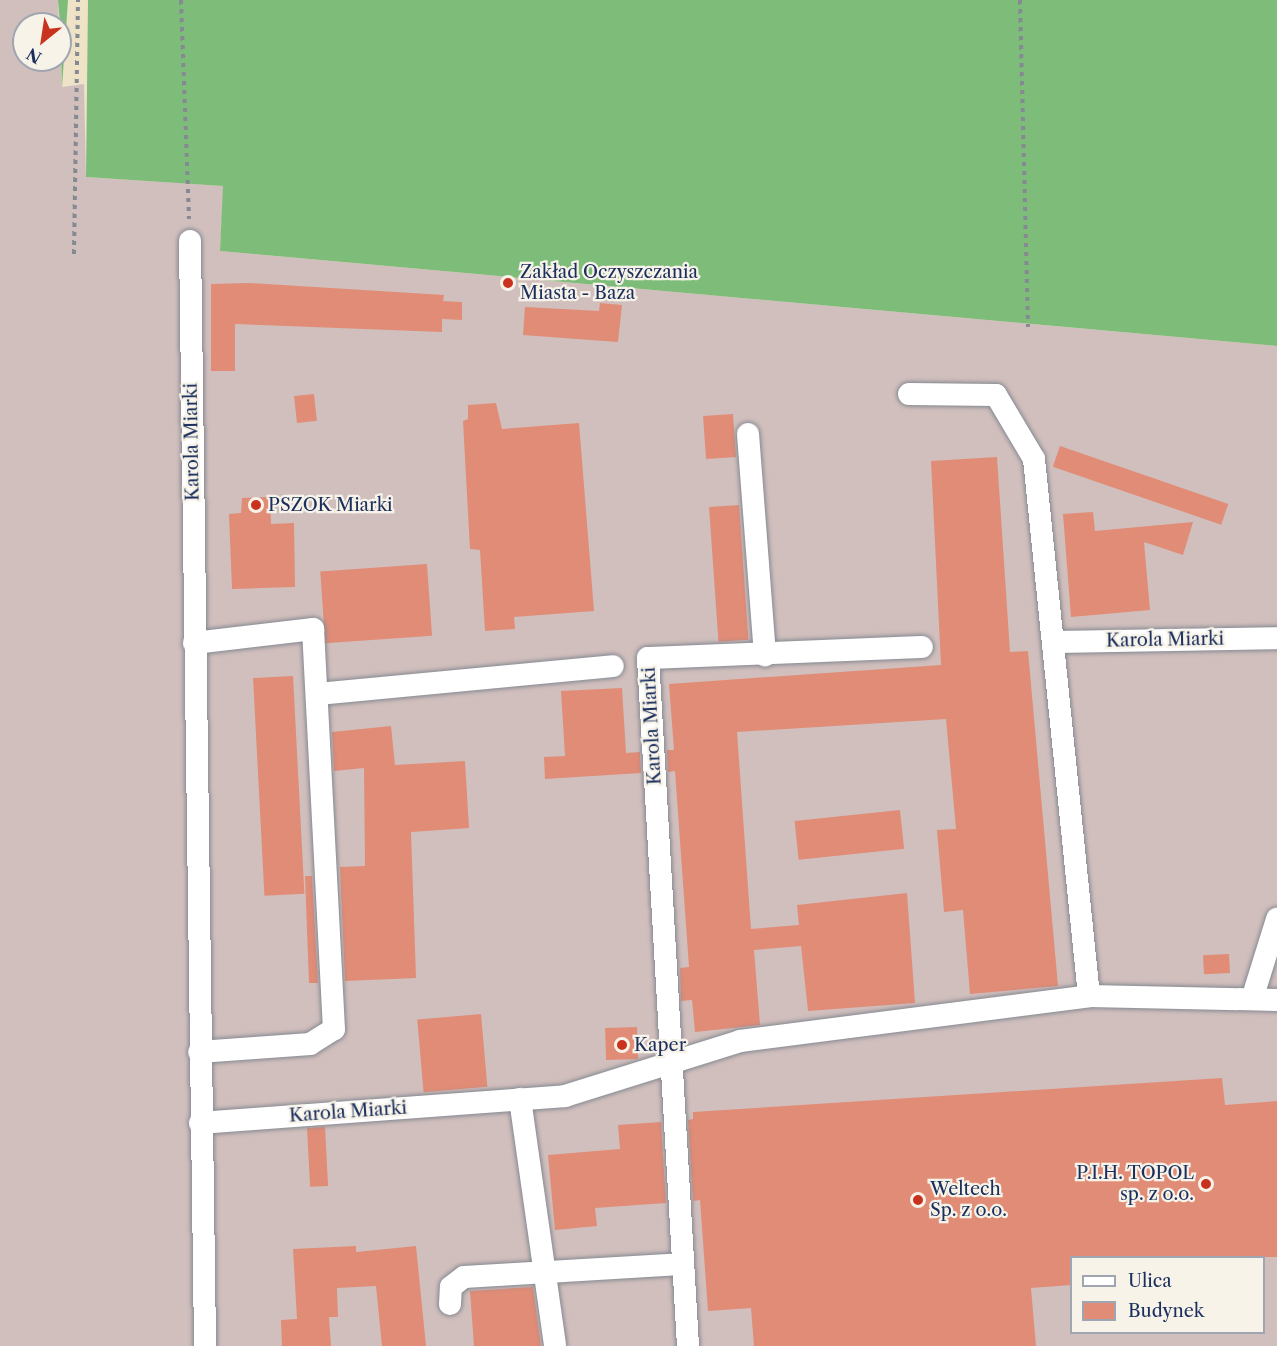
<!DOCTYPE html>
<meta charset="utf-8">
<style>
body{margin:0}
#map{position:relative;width:1277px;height:1346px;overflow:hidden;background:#efe3c7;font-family:"Libre Caslon Text",serif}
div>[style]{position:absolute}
.industrial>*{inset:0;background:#d1bfbd}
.forest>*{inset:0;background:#7ebc7a}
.building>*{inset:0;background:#e08c77;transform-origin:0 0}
.path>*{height:4px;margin-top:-2px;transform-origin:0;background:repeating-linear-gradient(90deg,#858992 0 4.5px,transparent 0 9px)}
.roads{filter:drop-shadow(0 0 2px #858992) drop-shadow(0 0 2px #858992)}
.minor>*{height:22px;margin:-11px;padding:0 11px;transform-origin:11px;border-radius:11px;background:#fff}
.dots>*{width:16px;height:16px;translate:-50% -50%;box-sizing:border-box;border:3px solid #f7f3e8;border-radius:50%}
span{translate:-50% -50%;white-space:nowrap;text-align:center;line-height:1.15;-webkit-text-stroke:4.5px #f7f3e8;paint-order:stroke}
.poi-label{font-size:18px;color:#1b2f5e}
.left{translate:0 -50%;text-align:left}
.right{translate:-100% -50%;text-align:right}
.street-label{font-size:18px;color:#1b2f5e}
.legend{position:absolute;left:1070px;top:1256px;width:195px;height:78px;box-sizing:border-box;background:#f7f3e8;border:2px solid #9fa5b1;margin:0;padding:8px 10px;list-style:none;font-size:18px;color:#1b2f5e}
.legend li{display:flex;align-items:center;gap:12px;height:30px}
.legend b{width:30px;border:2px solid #9fa5b1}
.north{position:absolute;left:12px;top:12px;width:60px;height:60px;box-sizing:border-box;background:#f7f3e8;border:2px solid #9fa5b1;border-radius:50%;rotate:210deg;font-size:16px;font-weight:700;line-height:24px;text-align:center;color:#1b2f5e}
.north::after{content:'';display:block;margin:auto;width:21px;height:27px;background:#c8321e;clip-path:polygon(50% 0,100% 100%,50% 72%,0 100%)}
</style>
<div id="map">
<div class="industrial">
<div style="clip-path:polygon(evenodd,0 0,58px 0,59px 24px,24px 24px,24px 60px,60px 60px,60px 52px,62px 87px,84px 84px,86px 177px,224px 186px,220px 251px,1277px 346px,1277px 1346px,0 1346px,0 0,1072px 1258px,1264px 1258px,1264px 1332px,1072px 1332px,1072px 1258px)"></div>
</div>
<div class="forest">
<div style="clip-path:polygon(58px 0,68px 0,62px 88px,60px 24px)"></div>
<div style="clip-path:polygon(88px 0,1277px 0,1277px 346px,220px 251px,223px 186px,86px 177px)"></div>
</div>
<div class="building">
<div style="clip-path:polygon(249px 283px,444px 295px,443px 301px,462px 302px,462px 320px,442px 319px,442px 332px,235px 324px,235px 371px,211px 371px,211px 284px)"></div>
<div style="clip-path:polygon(600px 303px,622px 305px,618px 342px,523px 335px,525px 307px,599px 311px)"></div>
<div style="left:314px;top:394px;width:27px;height:20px;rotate:84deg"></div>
<div style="clip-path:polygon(496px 403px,502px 429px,579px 423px,594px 611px,514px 617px,515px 629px,485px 631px,480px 550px,470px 549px,463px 421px,468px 419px,468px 405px)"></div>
<div style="left:733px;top:414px;width:43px;height:30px;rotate:86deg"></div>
<div style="left:1060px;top:446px;width:178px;height:22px;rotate:19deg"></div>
<div style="clip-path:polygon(997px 457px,1010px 652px,1028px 651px,1058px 986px,970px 994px,963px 910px,944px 912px,937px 830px,956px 829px,946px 719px,737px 732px,751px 929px,799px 925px,797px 905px,907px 893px,915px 1003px,808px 1011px,801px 946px,754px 950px,760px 1025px,695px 1032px,692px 1000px,681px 1001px,680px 968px,689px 967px,675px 771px,668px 772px,667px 750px,674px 750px,669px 684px,941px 665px,931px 461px)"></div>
<div style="clip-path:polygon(270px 497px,271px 524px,294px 523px,295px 587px,232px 589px,229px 514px,241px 513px,242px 498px)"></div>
<div style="left:739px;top:505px;width:135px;height:30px;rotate:86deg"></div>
<div style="clip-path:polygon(1093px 512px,1095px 531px,1193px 522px,1183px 555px,1144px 542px,1150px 610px,1071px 617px,1063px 514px)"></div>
<div style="left:427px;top:564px;width:72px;height:107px;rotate:86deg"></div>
<div style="left:293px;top:676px;width:218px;height:40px;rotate:87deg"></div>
<div style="clip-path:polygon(622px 688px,626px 753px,640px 752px,641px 773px,545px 779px,544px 757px,565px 756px,561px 691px)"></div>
<div style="clip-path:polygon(391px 726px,395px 765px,465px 761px,469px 828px,411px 832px,416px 978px,345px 981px,340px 867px,365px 866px,364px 768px,334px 771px,332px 732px)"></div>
<div style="left:900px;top:810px;width:39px;height:106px;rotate:84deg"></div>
<div style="clip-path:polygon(305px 876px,312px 876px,318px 983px,309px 983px)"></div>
<div style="left:1229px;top:954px;width:19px;height:26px;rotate:87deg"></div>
<div style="left:481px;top:1014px;width:73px;height:64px;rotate:85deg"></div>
<div style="left:637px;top:1027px;width:32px;height:32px;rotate:88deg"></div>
<div style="clip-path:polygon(1222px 1078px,1225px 1105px,1277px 1101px,1277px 1257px,1071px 1257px,1071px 1285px,1031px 1288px,1036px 1346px,754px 1346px,751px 1308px,708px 1311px,700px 1200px,693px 1201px,688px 1120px,693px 1119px,693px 1112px)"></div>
<div style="clip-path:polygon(661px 1122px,666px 1203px,595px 1208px,597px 1226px,555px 1230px,548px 1155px,620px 1149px,618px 1125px)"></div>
<div style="left:325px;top:1127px;width:59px;height:18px;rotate:87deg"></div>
<div style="clip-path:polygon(356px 1246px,356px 1252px,416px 1246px,426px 1346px,382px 1346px,376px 1286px,337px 1288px,338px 1317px,329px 1317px,331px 1346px,282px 1346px,281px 1320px,297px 1319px,293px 1249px)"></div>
<div style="clip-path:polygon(533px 1287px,541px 1346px,474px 1346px,470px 1291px)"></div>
</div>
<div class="path">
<div style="left:181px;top:0;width:219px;rotate:87.9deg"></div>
<div style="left:1020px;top:0;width:327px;rotate:88.6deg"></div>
<div style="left:74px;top:254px;width:254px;rotate:-89.1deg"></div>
</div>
<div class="roads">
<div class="minor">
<div style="left:190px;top:241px;width:1105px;rotate:89.22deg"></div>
<div style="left:909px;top:394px;width:87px;rotate:0.7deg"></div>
<div style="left:996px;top:395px;width:74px;rotate:59.3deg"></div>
<div style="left:1034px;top:459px;width:540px;rotate:84.15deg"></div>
<div style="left:748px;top:434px;width:222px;rotate:85.6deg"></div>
<div style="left:1053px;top:642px;width:224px;rotate:-1deg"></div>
<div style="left:194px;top:643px;width:120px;rotate:-6.7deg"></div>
<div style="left:313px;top:629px;width:401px;rotate:87deg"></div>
<div style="left:334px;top:1029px;width:28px;rotate:148deg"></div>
<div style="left:310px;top:1044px;width:111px;rotate:175.9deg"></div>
<div style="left:318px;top:694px;width:296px;rotate:-5.4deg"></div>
<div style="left:1253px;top:996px;width:81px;rotate:-72.7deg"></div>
<div style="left:520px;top:1099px;width:249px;rotate:81.9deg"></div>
<div style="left:200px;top:1123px;width:366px;rotate:-4.2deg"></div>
<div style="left:565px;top:1096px;width:183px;rotate:-17.4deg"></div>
<div style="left:740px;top:1041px;width:352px;rotate:-7.3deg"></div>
<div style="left:1089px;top:996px;width:188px;rotate:1.2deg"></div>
<div style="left:450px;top:1304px;width:17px;rotate:-87deg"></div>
<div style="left:451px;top:1287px;width:16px;rotate:-38deg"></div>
<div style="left:464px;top:1277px;width:217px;rotate:-3.4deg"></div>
<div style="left:688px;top:1346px;width:689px;rotate:-93.33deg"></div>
<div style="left:648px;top:658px;width:274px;rotate:-2.3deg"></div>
</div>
</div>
<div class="dots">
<div style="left:508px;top:283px;background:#c8321e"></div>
<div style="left:256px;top:505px;background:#c8321e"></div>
<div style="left:622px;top:1045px;background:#c8321e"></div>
<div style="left:1206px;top:1184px;background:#c8321e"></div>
<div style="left:918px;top:1200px;background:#c8321e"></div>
</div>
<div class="poi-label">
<span class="left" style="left:520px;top:283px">Zakład Oczyszczania<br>Miasta - Baza</span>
<span class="left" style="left:268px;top:505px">PSZOK Miarki</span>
<span class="left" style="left:634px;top:1045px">Kaper</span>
<span class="right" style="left:1194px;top:1184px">P.I.H. TOPOL<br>sp. z o.o.</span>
<span class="left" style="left:930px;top:1200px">Weltech<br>Sp. z o.o.</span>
</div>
<div class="street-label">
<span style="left:192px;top:442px;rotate:-91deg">Karola Miarki</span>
<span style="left:1165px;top:640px;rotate:-1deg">Karola Miarki</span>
<span style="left:652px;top:726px;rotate:-93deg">Karola Miarki</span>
<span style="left:348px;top:1112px;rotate:-4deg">Karola Miarki</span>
</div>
<ul class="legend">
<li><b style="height:8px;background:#fff"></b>Ulica</li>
<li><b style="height:16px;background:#e08c77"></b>Budynek</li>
</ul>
<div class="north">N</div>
</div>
